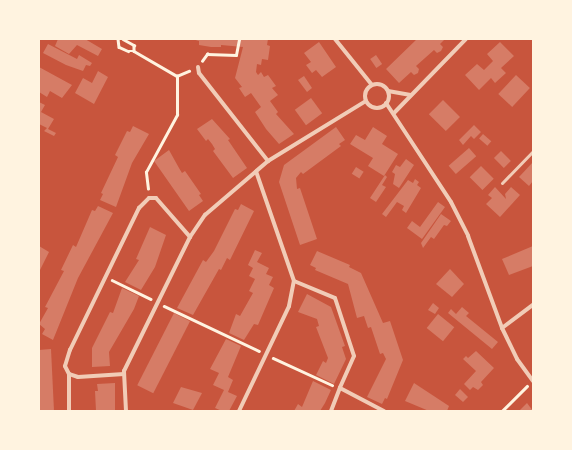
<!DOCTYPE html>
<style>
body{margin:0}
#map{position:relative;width:572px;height:450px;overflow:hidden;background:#c8553d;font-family:Lato,sans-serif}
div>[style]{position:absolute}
.building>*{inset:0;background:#d67c66;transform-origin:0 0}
.path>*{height:2.5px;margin:-1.25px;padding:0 1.25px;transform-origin:1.25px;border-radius:1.25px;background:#fff3e0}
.service>*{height:3px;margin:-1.5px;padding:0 1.5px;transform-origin:1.5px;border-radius:1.5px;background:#f1ccb7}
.minor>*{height:4px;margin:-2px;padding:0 2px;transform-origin:2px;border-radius:2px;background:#f1ccb7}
.minor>.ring{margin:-2px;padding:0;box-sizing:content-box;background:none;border:4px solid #f1ccb7;border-radius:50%}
span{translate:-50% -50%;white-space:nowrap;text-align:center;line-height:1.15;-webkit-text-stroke:4px #fff3e0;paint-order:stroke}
.frame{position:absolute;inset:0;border:40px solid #fff3e0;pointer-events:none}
</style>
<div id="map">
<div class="building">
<div style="clip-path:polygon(58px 39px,85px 39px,102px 49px,98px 56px,77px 45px,69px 54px,55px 46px)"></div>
<div style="clip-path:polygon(192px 39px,268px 39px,267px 45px,270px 46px,268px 60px,262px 59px,261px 65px,257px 64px,256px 72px,258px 75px,261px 72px,264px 77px,268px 75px,276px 86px,272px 88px,278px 95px,270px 101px,278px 112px,276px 114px,294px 134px,279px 144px,266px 129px,255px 112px,261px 107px,251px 93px,245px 97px,239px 88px,242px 87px,235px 78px,243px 47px,221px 45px,221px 47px,211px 47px,199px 45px,199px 41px)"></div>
<div style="clip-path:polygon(417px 39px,445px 39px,440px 44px,443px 47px,441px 51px,437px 53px,434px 50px,416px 66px,419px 69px,418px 73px,414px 75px,411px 72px,399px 83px,386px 69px)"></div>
<div style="clip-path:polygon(319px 42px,336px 67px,322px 77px,316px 70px,312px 73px,306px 65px,311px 62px,304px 53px)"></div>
<div style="clip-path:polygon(500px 42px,514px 56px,501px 68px,506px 73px,495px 83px,491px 78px,479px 90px,465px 75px,477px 64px,484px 70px,493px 61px,487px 54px)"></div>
<div style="clip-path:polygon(48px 44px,77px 59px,79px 55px,92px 63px,90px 66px,86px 65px,83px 71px,66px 65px,43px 53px)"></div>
<div style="left:376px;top:55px;width:11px;height:7px;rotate:56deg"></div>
<div style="clip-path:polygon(39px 67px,72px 85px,62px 98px,50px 91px,47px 97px,39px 92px)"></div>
<div style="clip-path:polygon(98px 71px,108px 77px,94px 104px,75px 93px,83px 78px,92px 83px)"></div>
<div style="left:516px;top:75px;width:19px;height:26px;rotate:43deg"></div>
<div style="clip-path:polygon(304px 76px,312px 88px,307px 92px,298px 80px)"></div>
<div style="left:311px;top:98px;width:19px;height:20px;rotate:54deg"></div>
<div style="left:443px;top:100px;width:24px;height:20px;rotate:45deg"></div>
<div style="clip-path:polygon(39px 102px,45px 105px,41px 112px,54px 119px,48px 129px,56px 133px,54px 136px,44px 131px,47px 128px,39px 124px)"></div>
<div style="clip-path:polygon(212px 119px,230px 139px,228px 140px,247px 168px,233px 178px,213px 151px,215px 149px,212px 144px,208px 139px,206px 141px,197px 129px)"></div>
<div style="clip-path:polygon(474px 125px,481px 132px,474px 139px,471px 136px,463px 145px,459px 140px)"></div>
<div style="clip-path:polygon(133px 126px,149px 134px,132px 163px,116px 207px,100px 200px,103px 194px,101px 193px,118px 157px,115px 155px,127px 131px,130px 132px)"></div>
<div style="clip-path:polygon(336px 127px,345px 140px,339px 144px,341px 146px,303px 174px,301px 172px,296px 178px,297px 189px,300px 188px,317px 239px,300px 245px,279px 182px,284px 165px)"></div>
<div style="clip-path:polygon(373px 127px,387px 136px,382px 144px,398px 154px,384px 176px,368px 166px,373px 158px,350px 144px,356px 135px,365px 140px)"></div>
<div style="left:483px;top:134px;width:11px;height:6px;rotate:41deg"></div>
<div style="left:469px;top:148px;width:11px;height:27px;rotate:49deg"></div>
<div style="clip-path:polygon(169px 150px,179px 168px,182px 173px,185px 171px,201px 194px,199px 195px,203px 201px,189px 211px,154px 161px)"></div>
<div style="left:501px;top:151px;width:14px;height:10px;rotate:45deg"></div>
<div style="clip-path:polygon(406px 159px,414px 165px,399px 188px,393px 184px,395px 174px,392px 172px,396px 165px,400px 167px)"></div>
<div style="clip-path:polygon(533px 162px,533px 181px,529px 186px,519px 177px)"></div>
<div style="left:481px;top:166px;width:18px;height:16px;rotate:45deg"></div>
<div style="left:356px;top:167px;width:9px;height:8px;rotate:32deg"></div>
<div style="clip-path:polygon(385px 175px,387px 177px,382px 185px,386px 187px,376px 202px,370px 198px)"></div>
<div style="clip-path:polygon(415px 179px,419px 182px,417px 185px,421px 188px,406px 213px,402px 210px,404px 206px,397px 202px,386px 217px,382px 214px,408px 180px,413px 183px)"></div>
<div style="clip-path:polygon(495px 187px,506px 199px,505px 194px,511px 187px,520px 195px,500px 217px,486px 204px,492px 198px,488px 195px)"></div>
<div style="clip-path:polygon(438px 202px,445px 207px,422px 239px,407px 228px,412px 221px,420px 227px)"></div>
<div style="clip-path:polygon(241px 204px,254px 211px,230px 260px,227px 258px,221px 270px,219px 269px,193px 315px,177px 308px,203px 260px,206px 262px,214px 251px,235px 209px,238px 210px)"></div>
<div style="clip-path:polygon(98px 206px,113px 213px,78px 278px,53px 340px,42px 334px,45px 329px,39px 324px,48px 308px,45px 307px,64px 271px,61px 270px,73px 245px,76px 247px,92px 210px,95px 211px)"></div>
<div style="clip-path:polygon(441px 214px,451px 221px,447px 226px,444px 225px,434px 239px,431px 237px,423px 248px,421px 243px)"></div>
<div style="clip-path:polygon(150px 227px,166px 235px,155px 267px,141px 290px,125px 282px,139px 260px,136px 259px)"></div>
<div style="clip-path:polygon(39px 246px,49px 252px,39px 272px)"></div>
<div style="clip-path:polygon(533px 246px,533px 266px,509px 275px,502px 259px)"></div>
<div style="clip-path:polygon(255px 250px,262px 253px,257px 262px,269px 268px,266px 274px,273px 277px,269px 285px,274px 288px,258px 325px,254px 324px,244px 340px,229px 333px,236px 314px,240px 316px,253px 293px,249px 291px,255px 279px,249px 276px,253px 268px,248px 265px)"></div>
<div style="clip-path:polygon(317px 251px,350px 265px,349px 267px,361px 273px,383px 323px,390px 321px,403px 360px,387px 399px,385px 398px,382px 404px,367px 397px,386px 359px,383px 353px,380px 354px,371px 327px,368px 328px,364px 316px,357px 318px,348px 284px,315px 270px,316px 268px,310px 265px)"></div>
<div style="clip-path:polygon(450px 269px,464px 284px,452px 297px,436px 284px)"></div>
<div style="clip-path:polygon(122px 288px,139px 296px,134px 309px,109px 352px,110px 366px,92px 367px,92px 348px,110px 312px,113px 313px)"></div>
<div style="clip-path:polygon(307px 294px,331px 307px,345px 346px,342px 347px,346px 359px,334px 384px,316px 375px,323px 361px,326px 363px,328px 358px,316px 327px,319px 326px,317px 319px,298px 312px)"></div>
<div style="clip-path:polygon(433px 303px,439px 308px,435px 314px,428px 310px)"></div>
<div style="clip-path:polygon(462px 307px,469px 313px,466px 316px,498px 342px,492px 349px,448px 313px,451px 309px,456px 314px)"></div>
<div style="left:174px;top:313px;width:18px;height:81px;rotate:27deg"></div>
<div style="left:438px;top:314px;width:21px;height:18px;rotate:39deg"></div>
<div style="clip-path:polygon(226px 339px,241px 346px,228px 377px,233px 380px,228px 392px,237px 396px,229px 411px,222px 411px,215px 408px,224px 390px,213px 385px,219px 373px,210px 369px)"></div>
<div style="clip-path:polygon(51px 349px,54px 411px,39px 411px,39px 350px)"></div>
<div style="clip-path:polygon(476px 351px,494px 368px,481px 382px,483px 385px,478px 390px,473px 387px,470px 390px,464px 384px,476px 371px,463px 359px,466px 356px,468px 358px)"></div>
<div style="clip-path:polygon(313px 381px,331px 390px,325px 403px,320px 411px,294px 411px,298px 404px,302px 407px)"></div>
<div style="clip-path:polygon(115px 383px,115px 411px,96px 411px,95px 391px,98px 391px,97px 384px)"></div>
<div style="clip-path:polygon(414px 383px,449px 406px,447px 411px,429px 411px,405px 401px)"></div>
<div style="clip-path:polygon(181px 387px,202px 393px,193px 410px,173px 403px)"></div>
<div style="clip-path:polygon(460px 389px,468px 397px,463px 402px,455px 395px)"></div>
<div style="clip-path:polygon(527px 403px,533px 411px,519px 411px)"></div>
</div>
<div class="path">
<div style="left:118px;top:39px;width:8px;rotate:83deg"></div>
<div style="left:119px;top:47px;width:10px;rotate:24deg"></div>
<div style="left:128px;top:51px;width:6px"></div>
<div style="left:123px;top:39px;width:13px;rotate:29deg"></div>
<div style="left:134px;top:45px;width:6px;rotate:90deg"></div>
<div style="left:134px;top:51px;width:50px;rotate:30.2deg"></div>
<div style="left:202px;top:61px;width:9px;rotate:-54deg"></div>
<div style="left:207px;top:54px;width:29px;rotate:2deg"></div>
<div style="left:236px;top:55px;width:16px;rotate:-79deg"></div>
<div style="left:177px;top:76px;width:13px;rotate:-23deg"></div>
<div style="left:148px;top:189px;width:17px;rotate:-97deg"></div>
<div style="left:146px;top:172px;width:65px;rotate:-61.5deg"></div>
<div style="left:177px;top:115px;width:39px;rotate:-90deg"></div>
<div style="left:112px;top:280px;width:43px;rotate:26deg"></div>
<div style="left:164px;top:306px;width:105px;rotate:25.3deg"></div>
<div style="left:273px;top:358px;width:65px;rotate:24.6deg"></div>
<div style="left:502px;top:411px;width:35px;rotate:-45deg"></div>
</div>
<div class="service">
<div style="left:502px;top:183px;width:45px;rotate:-45.9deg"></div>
</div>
<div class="minor">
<div style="left:335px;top:39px;width:59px;rotate:51.2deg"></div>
<div style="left:198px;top:67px;width:6px;rotate:81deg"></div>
<div style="left:199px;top:73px;width:112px;rotate:51.9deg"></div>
<div class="ring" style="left:365px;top:84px;width:20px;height:20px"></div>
<div style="left:388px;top:91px;width:23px;rotate:10deg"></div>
<div style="left:386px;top:103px;width:118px;rotate:56.7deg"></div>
<div style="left:451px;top:202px;width:38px;rotate:63deg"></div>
<div style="left:468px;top:236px;width:98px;rotate:69.7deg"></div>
<div style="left:502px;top:328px;width:34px;rotate:64deg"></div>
<div style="left:517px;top:359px;width:27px;rotate:54deg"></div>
<div style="left:394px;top:113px;width:103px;rotate:-45.8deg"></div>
<div style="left:294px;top:281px;width:44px;rotate:22.5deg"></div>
<div style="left:335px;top:298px;width:61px;rotate:71.9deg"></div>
<div style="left:354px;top:356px;width:35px;rotate:114deg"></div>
<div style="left:340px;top:388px;width:50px;rotate:27.6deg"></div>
<div style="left:502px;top:328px;width:39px;rotate:-37deg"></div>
<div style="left:124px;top:374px;width:46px;rotate:176.3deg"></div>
<div style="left:78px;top:377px;width:9px;rotate:-162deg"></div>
<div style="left:69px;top:374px;width:9px;rotate:-117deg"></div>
<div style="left:65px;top:366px;width:17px;rotate:-73deg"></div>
<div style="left:70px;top:350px;width:158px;rotate:-64.1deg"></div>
<div style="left:139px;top:208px;width:14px;rotate:-45deg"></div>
<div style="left:149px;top:198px;width:7px"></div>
<div style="left:156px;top:198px;width:52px;rotate:48.9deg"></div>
<div style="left:69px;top:411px;width:37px;rotate:-90deg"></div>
<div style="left:126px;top:411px;width:40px;rotate:-92.9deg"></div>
<div style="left:124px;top:371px;width:149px;rotate:-63.8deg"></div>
<div style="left:190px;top:237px;width:27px;rotate:-56deg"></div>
<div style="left:205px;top:215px;width:83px;rotate:-40.6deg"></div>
<div style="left:268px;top:161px;width:115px;rotate:-31.5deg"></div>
<div style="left:239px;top:411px;width:116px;rotate:-64.5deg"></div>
<div style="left:289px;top:306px;width:25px;rotate:-79deg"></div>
<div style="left:294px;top:281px;width:116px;rotate:-109.1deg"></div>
<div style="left:331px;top:411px;width:25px;rotate:-69deg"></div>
</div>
<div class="frame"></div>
</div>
